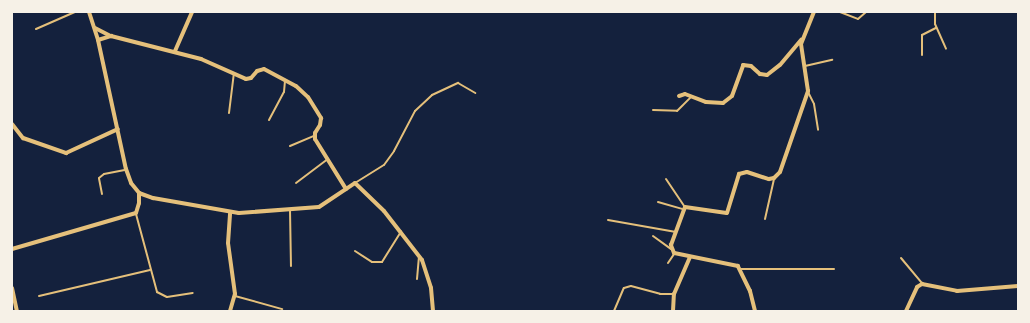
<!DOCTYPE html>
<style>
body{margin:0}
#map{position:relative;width:1030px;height:323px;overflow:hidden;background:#14213d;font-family:Lora,serif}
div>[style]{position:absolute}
.service>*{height:2px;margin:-1px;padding:0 1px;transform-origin:1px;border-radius:1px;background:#e5c07b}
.minor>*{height:4px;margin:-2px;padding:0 2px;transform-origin:2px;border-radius:2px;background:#e5c07b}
span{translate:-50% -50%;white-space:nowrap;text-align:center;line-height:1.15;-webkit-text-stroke:4px #f6f1e7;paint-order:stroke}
.frame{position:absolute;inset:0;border:13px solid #f6f1e7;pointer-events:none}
</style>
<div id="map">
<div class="service">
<div style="left:840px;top:12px;width:19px;rotate:21deg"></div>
<div style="left:858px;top:19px;width:11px;rotate:-41deg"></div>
<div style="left:935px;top:12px;width:12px;rotate:90deg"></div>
<div style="left:935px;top:24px;width:27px;rotate:66deg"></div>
<div style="left:36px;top:29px;width:43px;rotate:-23.6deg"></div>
<div style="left:922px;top:55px;width:20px;rotate:-90deg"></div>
<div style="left:922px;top:35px;width:16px;rotate:-27deg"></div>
<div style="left:805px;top:66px;width:28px;rotate:-13deg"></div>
<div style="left:808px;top:92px;width:13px;rotate:63deg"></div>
<div style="left:814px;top:104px;width:26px;rotate:81deg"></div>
<div style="left:653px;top:110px;width:24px;rotate:2deg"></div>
<div style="left:677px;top:111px;width:20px;rotate:-45deg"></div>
<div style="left:229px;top:113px;width:38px;rotate:-83deg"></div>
<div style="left:269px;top:120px;width:32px;rotate:-62deg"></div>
<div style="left:284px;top:92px;width:11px;rotate:-85deg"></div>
<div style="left:290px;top:146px;width:26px;rotate:-23deg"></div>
<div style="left:666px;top:179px;width:34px;rotate:56deg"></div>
<div style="left:296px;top:183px;width:39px;rotate:-37deg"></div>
<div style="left:355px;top:183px;width:34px;rotate:-32deg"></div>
<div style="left:384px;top:165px;width:17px;rotate:-54deg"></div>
<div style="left:394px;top:151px;width:45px;rotate:-62.3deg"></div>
<div style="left:415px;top:111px;width:23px;rotate:-43deg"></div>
<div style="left:432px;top:95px;width:29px;rotate:-25deg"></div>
<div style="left:458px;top:83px;width:20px;rotate:30deg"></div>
<div style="left:102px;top:194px;width:16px;rotate:-101deg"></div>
<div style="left:99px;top:178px;width:6px;rotate:-39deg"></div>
<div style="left:104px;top:174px;width:21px;rotate:-11deg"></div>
<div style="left:658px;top:202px;width:25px;rotate:16deg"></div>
<div style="left:290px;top:210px;width:56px;rotate:89deg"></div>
<div style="left:136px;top:214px;width:81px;rotate:74.9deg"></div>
<div style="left:157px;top:292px;width:11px;rotate:27deg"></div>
<div style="left:167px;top:297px;width:26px;rotate:-9deg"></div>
<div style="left:765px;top:219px;width:41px;rotate:-77.3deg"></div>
<div style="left:608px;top:220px;width:69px;rotate:10deg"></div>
<div style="left:653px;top:236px;width:22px;rotate:36deg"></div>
<div style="left:355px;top:251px;width:20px;rotate:33deg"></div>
<div style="left:372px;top:262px;width:10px"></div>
<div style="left:382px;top:262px;width:36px;rotate:-58deg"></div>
<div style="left:901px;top:258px;width:33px;rotate:50deg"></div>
<div style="left:668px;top:263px;width:11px;rotate:-56deg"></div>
<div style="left:740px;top:269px;width:94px"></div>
<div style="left:417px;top:279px;width:21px;rotate:-85deg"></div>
<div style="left:39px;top:296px;width:114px;rotate:-13.2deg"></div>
<div style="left:235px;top:296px;width:49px;rotate:15.5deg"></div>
<div style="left:614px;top:311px;width:25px;rotate:-67deg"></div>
<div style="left:624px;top:288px;width:7px;rotate:-16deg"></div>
<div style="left:631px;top:286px;width:30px;rotate:15deg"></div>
<div style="left:660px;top:294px;width:14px"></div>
</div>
<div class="minor">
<div style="left:89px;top:12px;width:29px;rotate:72deg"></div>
<div style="left:98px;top:40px;width:132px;rotate:77.8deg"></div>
<div style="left:126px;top:169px;width:15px;rotate:70deg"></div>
<div style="left:131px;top:183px;width:13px;rotate:51deg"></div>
<div style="left:139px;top:193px;width:15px;rotate:20deg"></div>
<div style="left:153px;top:198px;width:87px;rotate:9.9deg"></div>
<div style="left:239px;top:213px;width:80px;rotate:-4.3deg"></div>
<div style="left:319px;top:207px;width:43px;rotate:-33.7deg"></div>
<div style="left:355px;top:183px;width:40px;rotate:44deg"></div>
<div style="left:384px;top:211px;width:62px;rotate:52.2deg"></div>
<div style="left:422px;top:260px;width:29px;rotate:72deg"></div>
<div style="left:431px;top:288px;width:23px;rotate:85deg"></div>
<div style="left:95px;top:28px;width:18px;rotate:27deg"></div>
<div style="left:111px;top:36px;width:93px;rotate:14.3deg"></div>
<div style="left:201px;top:59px;width:49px;rotate:24deg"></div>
<div style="left:246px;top:79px;width:5px;rotate:-11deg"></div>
<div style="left:251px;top:78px;width:9px;rotate:-49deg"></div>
<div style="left:257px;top:71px;width:7px;rotate:-16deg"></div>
<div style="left:264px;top:69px;width:36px;rotate:28deg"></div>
<div style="left:296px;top:86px;width:16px;rotate:43deg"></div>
<div style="left:308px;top:97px;width:25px;rotate:58deg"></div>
<div style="left:321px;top:118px;width:7px;rotate:98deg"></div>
<div style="left:320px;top:125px;width:9px;rotate:122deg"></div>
<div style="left:315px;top:133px;width:6px;rotate:90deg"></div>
<div style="left:315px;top:139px;width:59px;rotate:58.2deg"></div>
<div style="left:98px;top:40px;width:14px;rotate:-17deg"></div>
<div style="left:175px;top:51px;width:43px;rotate:-66.4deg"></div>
<div style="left:679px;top:96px;width:6px;rotate:-18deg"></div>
<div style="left:685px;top:94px;width:22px;rotate:21deg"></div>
<div style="left:706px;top:102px;width:17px;rotate:3deg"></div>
<div style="left:723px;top:103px;width:11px;rotate:-38deg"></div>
<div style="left:732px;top:96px;width:33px;rotate:-70deg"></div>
<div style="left:743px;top:65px;width:8px;rotate:7deg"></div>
<div style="left:751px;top:66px;width:12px;rotate:42deg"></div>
<div style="left:760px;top:74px;width:7px;rotate:8deg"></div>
<div style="left:767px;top:75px;width:16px;rotate:-38deg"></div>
<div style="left:780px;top:65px;width:33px;rotate:-50deg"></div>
<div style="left:12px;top:124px;width:18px;rotate:52deg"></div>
<div style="left:23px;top:138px;width:46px;rotate:19.2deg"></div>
<div style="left:66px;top:153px;width:57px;rotate:-24.8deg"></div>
<div style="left:12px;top:249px;width:129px;rotate:-16.2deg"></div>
<div style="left:136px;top:213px;width:10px;rotate:-73deg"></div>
<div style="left:139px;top:203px;width:10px;rotate:-90deg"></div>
<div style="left:12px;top:288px;width:24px;rotate:78deg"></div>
<div style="left:230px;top:311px;width:18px;rotate:-74deg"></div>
<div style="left:235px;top:294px;width:51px;rotate:-97.8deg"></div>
<div style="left:228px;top:243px;width:30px;rotate:-86deg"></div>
<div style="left:673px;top:311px;width:17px;rotate:-87deg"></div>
<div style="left:674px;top:294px;width:40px;rotate:-66.6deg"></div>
<div style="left:755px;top:311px;width:21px;rotate:-104deg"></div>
<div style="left:750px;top:291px;width:28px;rotate:-116deg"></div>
<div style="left:738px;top:266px;width:65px;rotate:-168.5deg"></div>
<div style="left:674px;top:253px;width:9px;rotate:-111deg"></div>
<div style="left:671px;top:245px;width:40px;rotate:-69.8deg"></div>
<div style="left:685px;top:207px;width:42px;rotate:8.1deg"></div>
<div style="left:727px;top:213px;width:41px;rotate:-72.9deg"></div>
<div style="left:739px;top:174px;width:8px;rotate:-14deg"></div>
<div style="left:747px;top:172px;width:23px;rotate:18deg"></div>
<div style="left:769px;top:179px;width:5px;rotate:-11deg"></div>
<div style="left:774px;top:178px;width:8px;rotate:-45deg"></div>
<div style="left:780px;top:172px;width:86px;rotate:-70.9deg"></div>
<div style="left:808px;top:91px;width:48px;rotate:-98.5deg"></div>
<div style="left:801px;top:44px;width:35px;rotate:-68deg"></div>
<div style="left:906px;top:311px;width:26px;rotate:-65deg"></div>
<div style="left:917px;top:287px;width:6px;rotate:-31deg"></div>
<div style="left:922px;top:284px;width:36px;rotate:11deg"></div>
<div style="left:957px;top:291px;width:61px;rotate:-4.7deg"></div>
</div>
<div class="frame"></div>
</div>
